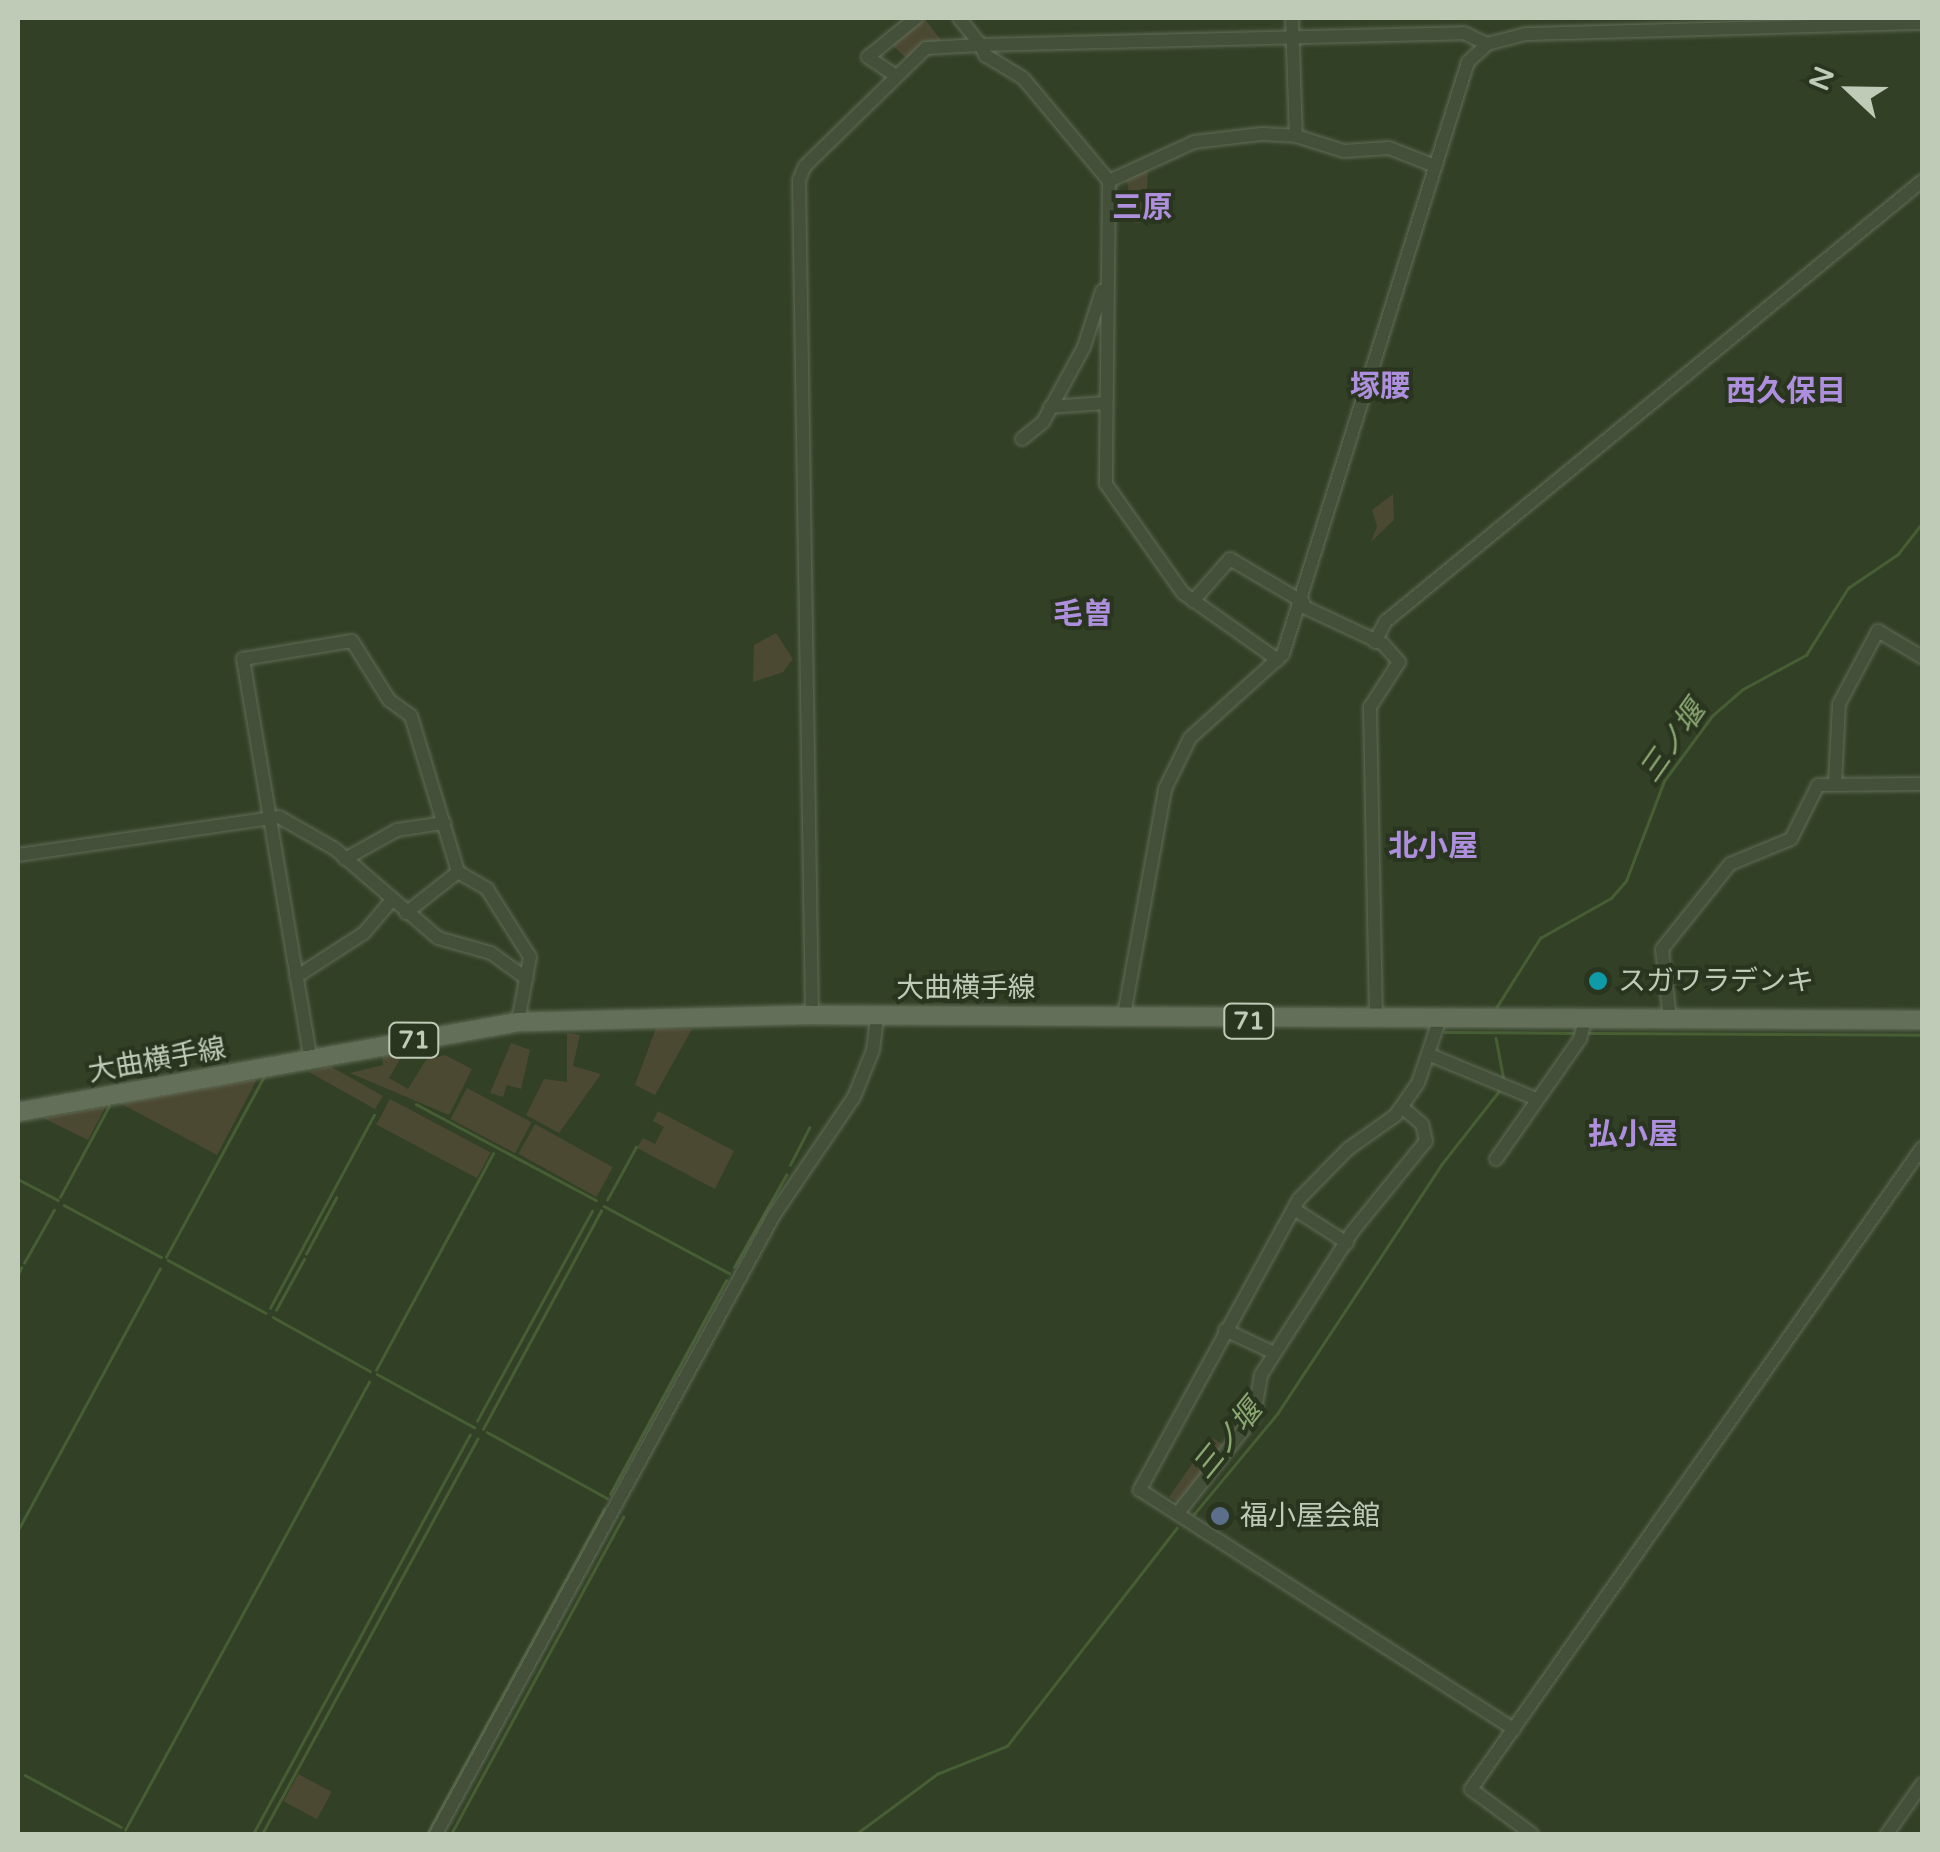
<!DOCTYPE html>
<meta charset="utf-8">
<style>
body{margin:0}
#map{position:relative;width:1940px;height:1852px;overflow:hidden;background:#324026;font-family:"Varela Round","Noto Sans JP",sans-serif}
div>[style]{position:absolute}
.green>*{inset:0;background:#4c4932;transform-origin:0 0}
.stream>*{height:2.5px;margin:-1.25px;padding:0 1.25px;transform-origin:1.25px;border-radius:1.25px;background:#475e34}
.roads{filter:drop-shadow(0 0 2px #626d58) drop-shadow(0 0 2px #626d58)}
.minor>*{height:12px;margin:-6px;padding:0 6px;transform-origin:6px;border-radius:6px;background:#44503a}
.major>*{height:18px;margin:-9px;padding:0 9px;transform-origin:9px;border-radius:9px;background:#636f59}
.dots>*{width:28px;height:28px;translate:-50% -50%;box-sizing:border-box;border:5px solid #29351f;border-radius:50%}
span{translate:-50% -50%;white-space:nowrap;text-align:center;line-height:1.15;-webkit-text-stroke:8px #29351f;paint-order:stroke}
.shield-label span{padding:2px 8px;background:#29351f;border:2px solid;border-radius:8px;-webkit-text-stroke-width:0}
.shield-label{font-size:25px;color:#bfcab7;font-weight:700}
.poi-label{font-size:28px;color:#bfcab7}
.left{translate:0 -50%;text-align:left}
.street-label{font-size:28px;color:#bfcab7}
.neighbourhood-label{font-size:30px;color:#ae8fdd;font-weight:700}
.water-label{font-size:30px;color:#8ba772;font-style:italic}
.frame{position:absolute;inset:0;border:20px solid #bfcab7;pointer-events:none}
.north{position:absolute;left:1800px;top:40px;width:100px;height:100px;-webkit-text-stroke:8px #29351f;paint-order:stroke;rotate:292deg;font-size:28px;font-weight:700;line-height:40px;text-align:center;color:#bfcab7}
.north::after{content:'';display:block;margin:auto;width:35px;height:45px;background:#bfcab7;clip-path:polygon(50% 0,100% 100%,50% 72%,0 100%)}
</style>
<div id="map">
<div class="green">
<div style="clip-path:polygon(924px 18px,941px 40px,907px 59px,891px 44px)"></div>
<div style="clip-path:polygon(1148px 166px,1147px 191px,1158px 192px,1155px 221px,1135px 223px,1126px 177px)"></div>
<div style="clip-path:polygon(1393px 494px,1394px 520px,1371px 542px,1377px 526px,1372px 510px)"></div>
<div style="clip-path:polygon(776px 633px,793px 659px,783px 672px,753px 682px,754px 645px)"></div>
<div style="clip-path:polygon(656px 1028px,692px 1029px,655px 1095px,635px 1085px)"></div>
<div style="clip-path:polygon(567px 1033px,580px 1035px,573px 1066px,601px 1074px,559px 1133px,526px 1115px,544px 1079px,567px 1082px)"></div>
<div style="clip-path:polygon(511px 1043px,530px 1050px,521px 1089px,507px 1085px,503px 1097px,490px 1093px)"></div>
<div style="clip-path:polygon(396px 1050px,404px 1052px,389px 1078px,408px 1089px,426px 1060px,445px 1055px,472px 1069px,449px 1115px,350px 1073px,383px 1065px,382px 1055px)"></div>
<div style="clip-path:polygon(330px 1066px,383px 1096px,375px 1109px,309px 1072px)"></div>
<div style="clip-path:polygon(257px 1079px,217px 1155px,118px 1102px)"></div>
<div style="left:467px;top:1088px;width:73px;height:35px;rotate:28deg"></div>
<div style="left:390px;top:1099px;width:114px;height:29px;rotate:28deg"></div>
<div style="clip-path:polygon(106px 1106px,88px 1140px,43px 1118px)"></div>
<div style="clip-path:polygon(658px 1111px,734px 1151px,715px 1189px,637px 1148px,643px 1138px,655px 1144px,664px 1127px,653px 1121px)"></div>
<div style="left:535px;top:1124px;width:89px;height:34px;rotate:29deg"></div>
<div style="clip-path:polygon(1211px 1437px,1225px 1446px,1178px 1502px,1169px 1497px)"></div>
<div style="left:298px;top:1774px;width:38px;height:31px;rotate:28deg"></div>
</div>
<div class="stream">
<div style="left:1496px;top:1008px;width:83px;rotate:-57.8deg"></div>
<div style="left:1540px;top:938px;width:81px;rotate:-29.4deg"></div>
<div style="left:1611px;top:898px;width:23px;rotate:-49deg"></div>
<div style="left:1626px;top:881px;width:107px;rotate:-69.2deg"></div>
<div style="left:1664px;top:781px;width:81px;rotate:-53.6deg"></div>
<div style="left:1712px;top:716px;width:41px;rotate:-41.1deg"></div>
<div style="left:1743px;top:689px;width:72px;rotate:-28.4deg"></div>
<div style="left:1806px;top:655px;width:79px;rotate:-57.9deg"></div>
<div style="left:1848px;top:588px;width:60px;rotate:-34.2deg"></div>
<div style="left:1898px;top:554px;width:39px;rotate:-52deg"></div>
<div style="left:1445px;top:1032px;width:129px;rotate:0.4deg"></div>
<div style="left:1588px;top:1033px;width:334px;rotate:0.3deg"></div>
<div style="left:1496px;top:1038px;width:43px;rotate:79.2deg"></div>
<div style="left:416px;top:1104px;width:204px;rotate:28.1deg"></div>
<div style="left:790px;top:1165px;width:42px;rotate:-62.8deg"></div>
<div style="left:18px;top:1179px;width:45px;rotate:27.7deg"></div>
<div style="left:60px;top:1197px;width:103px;rotate:-61.7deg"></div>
<div style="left:607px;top:1200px;width:60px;rotate:-61.3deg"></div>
<div style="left:64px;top:1205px;width:110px;rotate:28.2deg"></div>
<div style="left:604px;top:1206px;width:142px;rotate:28.2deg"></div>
<div style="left:306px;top:1254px;width:64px;rotate:-61.8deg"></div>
<div style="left:166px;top:1257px;width:204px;rotate:-61.5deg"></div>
<div style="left:168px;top:1260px;width:111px;rotate:28.4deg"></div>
<div style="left:24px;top:1263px;width:61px;rotate:-60.5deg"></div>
<div style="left:734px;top:1267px;width:106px;rotate:-60.5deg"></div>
<div style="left:18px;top:1275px;width:8px;rotate:-67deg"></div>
<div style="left:270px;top:1308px;width:219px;rotate:-61.7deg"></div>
<div style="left:276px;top:1310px;width:58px;rotate:-61.2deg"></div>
<div style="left:273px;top:1317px;width:111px;rotate:29.1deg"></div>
<div style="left:376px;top:1370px;width:246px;rotate:-61.6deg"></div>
<div style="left:377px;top:1374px;width:111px;rotate:28.7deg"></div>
<div style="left:477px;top:1421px;width:239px;rotate:-61.3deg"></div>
<div style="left:483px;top:1429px;width:248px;rotate:-61.6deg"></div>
<div style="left:487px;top:1432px;width:137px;rotate:28.8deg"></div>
<div style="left:610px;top:1494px;width:243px;rotate:-61.5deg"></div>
<div style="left:1194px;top:1514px;width:130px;rotate:-50.3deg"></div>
<div style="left:1277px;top:1414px;width:298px;rotate:-56.6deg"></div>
<div style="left:1441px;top:1165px;width:94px;rotate:-51.9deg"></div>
<div style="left:18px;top:1530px;width:297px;rotate:-61.5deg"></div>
<div style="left:25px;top:1775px;width:109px;rotate:28.4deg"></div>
<div style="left:125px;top:1830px;width:510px;rotate:-61.43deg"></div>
<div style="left:253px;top:1834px;width:454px;rotate:-61.5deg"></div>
<div style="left:262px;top:1834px;width:450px;rotate:-61.4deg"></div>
<div style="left:427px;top:1834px;width:370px;rotate:-61.4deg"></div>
<div style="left:451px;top:1834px;width:361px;rotate:-61.5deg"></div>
<div style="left:856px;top:1834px;width:101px;rotate:-36.5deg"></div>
<div style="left:937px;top:1774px;width:75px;rotate:-21.8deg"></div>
<div style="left:1007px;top:1746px;width:276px;rotate:-52.1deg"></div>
</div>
<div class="roads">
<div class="minor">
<div style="left:959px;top:18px;width:35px;rotate:51deg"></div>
<div style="left:981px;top:45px;width:483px;rotate:-1.4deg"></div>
<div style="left:1464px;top:33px;width:25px;rotate:26deg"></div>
<div style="left:1292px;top:18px;width:118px;rotate:88.1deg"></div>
<div style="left:896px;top:76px;width:34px;rotate:-146deg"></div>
<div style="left:868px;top:57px;width:62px;rotate:-39.1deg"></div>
<div style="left:1109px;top:181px;width:94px;rotate:-24.6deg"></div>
<div style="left:1194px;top:142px;width:68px;rotate:-6.7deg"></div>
<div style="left:1262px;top:134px;width:34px;rotate:3deg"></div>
<div style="left:1296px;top:136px;width:50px;rotate:17.4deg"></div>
<div style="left:1344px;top:151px;width:45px;rotate:-3.8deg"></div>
<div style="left:1389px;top:148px;width:49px;rotate:21.4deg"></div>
<div style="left:1050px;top:407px;width:54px;rotate:-4.2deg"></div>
<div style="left:1022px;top:439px;width:27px;rotate:-39deg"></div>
<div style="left:1043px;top:422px;width:85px;rotate:-61.3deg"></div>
<div style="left:1084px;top:347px;width:59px;rotate:-72.2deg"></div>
<div style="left:1193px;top:601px;width:56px;rotate:-48.6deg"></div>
<div style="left:1230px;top:559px;width:85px;rotate:30.5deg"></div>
<div style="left:1302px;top:606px;width:89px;rotate:25.1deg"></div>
<div style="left:1383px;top:644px;width:24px;rotate:48deg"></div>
<div style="left:1399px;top:662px;width:54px;rotate:122.8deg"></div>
<div style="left:1370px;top:707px;width:312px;rotate:88.9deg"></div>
<div style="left:1375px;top:642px;width:22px;rotate:-63deg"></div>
<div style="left:1385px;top:622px;width:695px;rotate:-39.39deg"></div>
<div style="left:1835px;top:783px;width:79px;rotate:-87.1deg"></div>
<div style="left:1839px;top:704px;width:83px;rotate:-61.9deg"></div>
<div style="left:1878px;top:631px;width:51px;rotate:30.6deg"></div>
<div style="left:18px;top:855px;width:264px;rotate:-8.3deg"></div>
<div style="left:279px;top:817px;width:64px;rotate:29.7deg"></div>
<div style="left:335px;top:849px;width:136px;rotate:40.8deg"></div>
<div style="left:438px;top:938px;width:55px;rotate:15.8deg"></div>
<div style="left:491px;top:953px;width:44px;rotate:35.8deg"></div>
<div style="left:345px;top:859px;width:60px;rotate:-29.1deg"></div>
<div style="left:397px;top:830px;width:48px;rotate:-8.5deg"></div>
<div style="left:406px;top:913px;width:66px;rotate:-38.3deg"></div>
<div style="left:296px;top:977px;width:81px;rotate:-32.9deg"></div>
<div style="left:364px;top:933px;width:42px;rotate:-49.8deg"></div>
<div style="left:812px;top:1015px;width:835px;rotate:-90.89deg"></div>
<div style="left:799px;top:180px;width:15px;rotate:-67deg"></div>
<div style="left:805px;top:166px;width:169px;rotate:-44.3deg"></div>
<div style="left:926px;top:48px;width:55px;rotate:-3.1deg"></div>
<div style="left:981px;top:45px;width:11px;rotate:68deg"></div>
<div style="left:985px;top:55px;width:44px;rotate:31.2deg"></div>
<div style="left:1023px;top:78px;width:134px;rotate:50.1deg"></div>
<div style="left:1109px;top:181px;width:303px;rotate:90.6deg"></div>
<div style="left:1106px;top:484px;width:133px;rotate:54.8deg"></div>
<div style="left:1183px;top:593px;width:116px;rotate:35.2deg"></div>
<div style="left:1124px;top:1015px;width:230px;rotate:-79.7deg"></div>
<div style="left:1165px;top:789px;width:57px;rotate:-63.9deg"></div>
<div style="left:1190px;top:738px;width:125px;rotate:-42.1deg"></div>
<div style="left:1283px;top:654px;width:620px;rotate:-72.65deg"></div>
<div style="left:1468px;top:62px;width:26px;rotate:-43deg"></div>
<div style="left:1487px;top:44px;width:40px;rotate:-14.4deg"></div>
<div style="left:1526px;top:34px;width:396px;rotate:-1.6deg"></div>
<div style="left:1670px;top:1019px;width:70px;rotate:-96.5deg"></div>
<div style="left:1662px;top:949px;width:109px;rotate:-51.3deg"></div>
<div style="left:1730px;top:864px;width:66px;rotate:-22.3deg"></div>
<div style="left:1791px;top:839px;width:60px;rotate:-63.4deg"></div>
<div style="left:1818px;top:785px;width:104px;rotate:-0.6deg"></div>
<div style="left:1439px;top:1021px;width:65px;rotate:108.7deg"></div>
<div style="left:1418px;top:1083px;width:39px;rotate:125deg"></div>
<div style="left:1396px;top:1115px;width:59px;rotate:144.7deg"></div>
<div style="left:1348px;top:1149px;width:70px;rotate:134.4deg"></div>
<div style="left:1299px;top:1199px;width:332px;rotate:118.7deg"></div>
<div style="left:1140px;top:1490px;width:444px;rotate:32.6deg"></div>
<div style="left:1430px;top:1055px;width:115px;rotate:22.5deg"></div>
<div style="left:311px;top:1061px;width:408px;rotate:-99.6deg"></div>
<div style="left:243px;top:659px;width:110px;rotate:-9.4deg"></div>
<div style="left:352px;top:641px;width:70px;rotate:57.9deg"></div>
<div style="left:389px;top:700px;width:27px;rotate:36deg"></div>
<div style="left:411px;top:716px;width:163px;rotate:73.2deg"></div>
<div style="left:458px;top:872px;width:34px;rotate:30deg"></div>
<div style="left:487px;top:889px;width:80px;rotate:57.7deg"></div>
<div style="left:530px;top:957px;width:66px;rotate:100.5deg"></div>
<div style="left:1496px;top:1159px;width:146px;rotate:-55deg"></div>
<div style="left:1580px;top:1039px;width:20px;rotate:-75deg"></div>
<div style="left:1294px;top:1209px;width:63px;rotate:32.7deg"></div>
<div style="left:1225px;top:1330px;width:54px;rotate:25.1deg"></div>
<div style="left:1178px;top:1513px;width:123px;rotate:-51.9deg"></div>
<div style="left:1254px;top:1416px;width:42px;rotate:-80.3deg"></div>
<div style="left:1261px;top:1375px;width:169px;rotate:-57.5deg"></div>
<div style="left:1352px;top:1232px;width:117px;rotate:-50.9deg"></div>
<div style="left:1426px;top:1141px;width:17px;rotate:-103deg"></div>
<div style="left:1422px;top:1124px;width:26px;rotate:-140deg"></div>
<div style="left:436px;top:1834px;width:705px;rotate:-61.36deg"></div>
<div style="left:774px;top:1215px;width:143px;rotate:-55.9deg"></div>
<div style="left:854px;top:1097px;width:51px;rotate:-68deg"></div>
<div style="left:873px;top:1050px;width:35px;rotate:-83deg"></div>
<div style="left:1532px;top:1834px;width:76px;rotate:-143.6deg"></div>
<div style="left:1471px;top:1789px;width:784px;rotate:-54.87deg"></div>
<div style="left:1887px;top:1834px;width:61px;rotate:-55deg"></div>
</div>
<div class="major">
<div style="left:18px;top:1112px;width:508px;rotate:-10.2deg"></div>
<div style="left:518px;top:1022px;width:294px;rotate:-1.4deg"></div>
<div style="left:812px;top:1015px;width:1110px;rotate:0.26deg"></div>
</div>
</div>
<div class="dots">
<div style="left:1598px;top:981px;background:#0f9aa8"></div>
<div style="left:1220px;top:1516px;background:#5c6f8a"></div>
</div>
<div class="shield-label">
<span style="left:1249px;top:1021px">71</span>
<span style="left:414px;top:1040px">71</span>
</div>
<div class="poi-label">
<span class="left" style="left:1618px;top:981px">スガワラデンキ</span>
<span class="left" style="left:1240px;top:1516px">福小屋会館</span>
</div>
<div class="street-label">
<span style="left:966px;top:988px">大曲横手線</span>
<span style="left:157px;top:1060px;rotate:-10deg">大曲横手線</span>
</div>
<div class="neighbourhood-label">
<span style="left:1142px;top:208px">三原</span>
<span style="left:1380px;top:387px">塚腰</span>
<span style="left:1786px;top:392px">西久保目</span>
<span style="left:1083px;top:615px">毛曽</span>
<span style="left:1433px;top:847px">北小屋</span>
<span style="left:1633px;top:1135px">払小屋</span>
</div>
<div class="water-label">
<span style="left:1673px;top:742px;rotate:-55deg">三ノ堰</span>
<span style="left:1228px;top:1440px;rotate:-51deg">三ノ堰</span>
</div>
<div class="frame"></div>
<div class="north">N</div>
</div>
